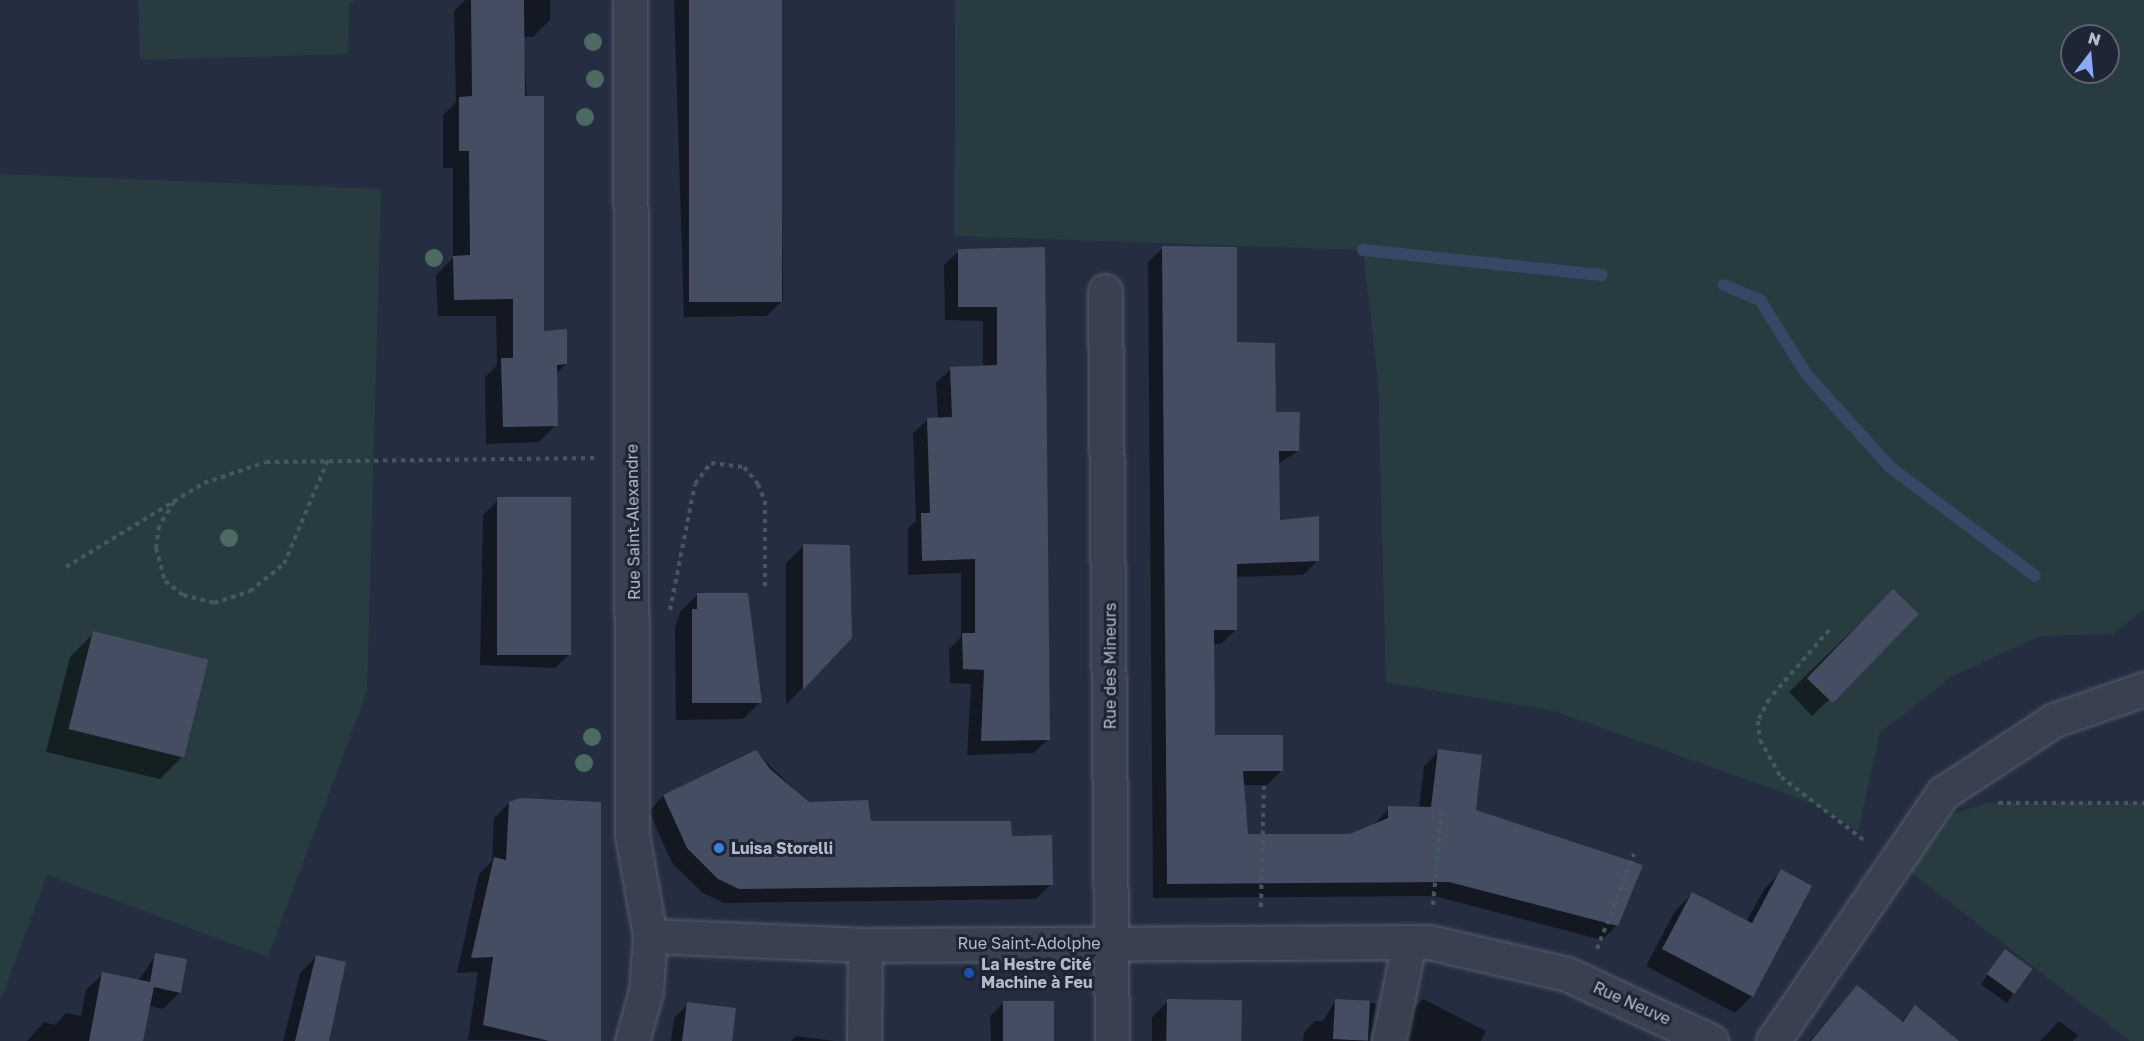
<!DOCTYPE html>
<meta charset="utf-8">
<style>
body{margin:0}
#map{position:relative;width:2144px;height:1041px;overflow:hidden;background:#252e40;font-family:"Golos Text",sans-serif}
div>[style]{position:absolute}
.green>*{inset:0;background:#273b41}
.shadow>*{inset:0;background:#0007;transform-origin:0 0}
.stream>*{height:12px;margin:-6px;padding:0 6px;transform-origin:6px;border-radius:6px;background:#394767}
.building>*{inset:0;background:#444d62;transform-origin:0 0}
.path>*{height:4px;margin-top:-2px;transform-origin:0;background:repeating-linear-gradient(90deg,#45585e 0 4.5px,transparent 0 9px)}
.roads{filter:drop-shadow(0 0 2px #575e6d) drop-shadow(0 0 2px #575e6d)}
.minor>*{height:33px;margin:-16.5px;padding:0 16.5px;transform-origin:16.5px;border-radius:16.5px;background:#394050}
.trees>*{width:18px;height:18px;margin:-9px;border-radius:50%;background:#4d6a62}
.dots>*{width:16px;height:16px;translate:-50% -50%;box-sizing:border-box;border:3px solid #1e2535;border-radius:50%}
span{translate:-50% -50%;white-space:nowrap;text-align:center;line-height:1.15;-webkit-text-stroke:6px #1e2535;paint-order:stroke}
.street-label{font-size:16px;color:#b6bbca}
.poi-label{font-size:16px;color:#b6bbca;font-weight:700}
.left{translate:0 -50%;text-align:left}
.north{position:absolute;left:2060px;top:24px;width:60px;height:60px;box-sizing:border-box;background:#1e2535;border:2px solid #5b6171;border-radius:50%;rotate:16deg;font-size:16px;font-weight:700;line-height:24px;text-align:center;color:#b6bbca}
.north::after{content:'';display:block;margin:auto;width:21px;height:27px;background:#8daaf8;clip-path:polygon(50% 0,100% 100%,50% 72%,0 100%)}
</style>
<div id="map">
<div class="green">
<div style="clip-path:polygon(138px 0,354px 0,349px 5px,348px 54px,140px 60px)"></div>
<div style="clip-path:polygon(evenodd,955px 0,2144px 0,2144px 609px,2114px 634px,2040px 636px,1951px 677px,1880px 733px,1858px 831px,1812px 803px,1555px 711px,1386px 682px,1378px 381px,1363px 250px,954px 236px,955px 0,2072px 36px,2108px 36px,2108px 72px,2072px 72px,2072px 36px)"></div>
<div style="clip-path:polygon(0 174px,381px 189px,367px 691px,268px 957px,47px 875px,0 1002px)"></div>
<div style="clip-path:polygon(1987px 803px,2144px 803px,2144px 1041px,2130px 1041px,1896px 861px,1923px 824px)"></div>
</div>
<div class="shadow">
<div style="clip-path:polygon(465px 0,550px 0,550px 20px,533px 37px,523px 37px,542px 332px,566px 364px,556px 374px,556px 425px,539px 442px,486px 444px,485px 377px,497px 365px,496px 316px,438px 316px,436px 275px,453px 258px,453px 168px,443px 168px,443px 115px,456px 102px,454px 11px)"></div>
<div style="clip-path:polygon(674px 0,780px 0,783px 300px,767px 316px,684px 317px)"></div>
<div style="clip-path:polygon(1163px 248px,1235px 344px,1298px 451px,1277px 465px,1278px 522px,1318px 560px,1303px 575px,1235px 577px,1236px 629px,1221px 644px,1213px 644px,1214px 737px,1281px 771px,1267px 785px,1243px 785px,1246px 835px,1350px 835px,1374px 825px,1389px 808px,1419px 809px,1424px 766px,1439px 751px,1474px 811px,1617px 925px,1602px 940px,1434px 896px,1153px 898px,1148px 262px)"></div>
<div style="clip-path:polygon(1044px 249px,1048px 739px,1034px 753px,967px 755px,971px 684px,950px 683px,949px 649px,961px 637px,961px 573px,908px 575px,908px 528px,916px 521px,913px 433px,928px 419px,938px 419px,936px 383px,951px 369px,983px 367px,983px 321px,945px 320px,944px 265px,959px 251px)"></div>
<div style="clip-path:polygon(498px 500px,570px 654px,555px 668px,480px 665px,483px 515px)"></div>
<div style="clip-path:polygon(804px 545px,851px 637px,786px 705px,786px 563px)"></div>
<div style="clip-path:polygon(1893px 591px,1901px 630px,1812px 716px,1789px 692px)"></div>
<div style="clip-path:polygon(697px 595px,760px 702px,743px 719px,676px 720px,675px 628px,680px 612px)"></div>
<div style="clip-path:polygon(94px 633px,184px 755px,160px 779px,46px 752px,70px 657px)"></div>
<div style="clip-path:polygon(756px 752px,808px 803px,869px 823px,1010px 837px,1051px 884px,1036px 899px,724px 903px,703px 893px,672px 863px,649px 811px,663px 796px)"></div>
<div style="clip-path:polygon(509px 803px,597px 1041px,468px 1040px,478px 972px,457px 973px,479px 874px,492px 861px,494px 818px)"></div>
<div style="clip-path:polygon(1782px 871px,1752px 996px,1735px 1013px,1646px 966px,1675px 911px,1692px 894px,1746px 922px,1765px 888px)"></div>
<div style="left:2005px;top:951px;width:32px;height:41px;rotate:36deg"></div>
<div style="clip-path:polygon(156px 955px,180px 992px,163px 1009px,149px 1006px,142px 1041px,27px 1041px,44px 1022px,55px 1025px,66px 1013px,81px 1016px,86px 990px,103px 974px,138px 981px)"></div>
<div style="clip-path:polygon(316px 957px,327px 1041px,283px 1041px,300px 973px)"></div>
<div style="clip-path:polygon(1857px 987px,1901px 1022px,1916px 1007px,1956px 1041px,1810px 1041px)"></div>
<div style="clip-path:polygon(1423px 999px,1486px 1031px,1481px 1041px,1399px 1041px,1405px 1017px)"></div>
<div style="clip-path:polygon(1168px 1001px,1241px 1038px,1152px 1041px,1152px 1017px)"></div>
<div style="clip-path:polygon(1335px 1001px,1376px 1003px,1370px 1041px,1303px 1041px,1304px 1032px,1315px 1021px,1323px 1021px)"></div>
<div style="clip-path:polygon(1004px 1002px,1052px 1041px,991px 1041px,990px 1016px)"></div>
<div style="clip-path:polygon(688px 1004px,731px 1041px,671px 1041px,674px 1018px)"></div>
<div style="clip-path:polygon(2059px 1021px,2078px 1035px,2073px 1041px,2040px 1041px)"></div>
<div style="clip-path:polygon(796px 1036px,835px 1041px,791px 1041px)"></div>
</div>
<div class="stream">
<div style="left:1363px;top:250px;width:240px;rotate:6deg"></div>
<div style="left:1724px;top:285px;width:39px;rotate:23deg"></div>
<div style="left:1760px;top:300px;width:89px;rotate:57.9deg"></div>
<div style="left:1807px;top:375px;width:124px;rotate:47.9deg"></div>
<div style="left:1890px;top:467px;width:181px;rotate:36.9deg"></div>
</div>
<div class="building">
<div style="clip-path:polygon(471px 0,524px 0,525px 96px,544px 96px,544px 331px,567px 329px,567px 364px,557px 365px,558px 426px,503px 427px,501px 358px,513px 358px,513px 299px,454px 300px,453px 256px,470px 255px,469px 151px,459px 151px,459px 97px,472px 96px)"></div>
<div style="left:689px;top:0;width:93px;height:302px"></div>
<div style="clip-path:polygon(1162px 246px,1237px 247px,1237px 342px,1275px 343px,1276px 412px,1300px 412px,1299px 451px,1279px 451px,1280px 520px,1319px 516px,1319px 561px,1237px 564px,1237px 630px,1214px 630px,1215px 735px,1283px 735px,1283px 771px,1243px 771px,1248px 834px,1350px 834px,1388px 818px,1388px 806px,1431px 807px,1438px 749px,1482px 755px,1476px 810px,1643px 865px,1618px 926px,1449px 882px,1167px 884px)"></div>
<div style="clip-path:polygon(1045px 247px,1050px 740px,981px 741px,984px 670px,963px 669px,962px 633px,975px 633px,975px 559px,922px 561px,921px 513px,930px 513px,927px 418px,952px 417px,950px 367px,997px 365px,997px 307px,958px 307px,958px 249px)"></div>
<div style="left:571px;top:497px;width:158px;height:74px;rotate:90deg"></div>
<div style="clip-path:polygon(803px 544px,850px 545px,852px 638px,803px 690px)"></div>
<div style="left:1893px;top:589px;width:36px;height:124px;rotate:44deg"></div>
<div style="clip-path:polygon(697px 593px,748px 593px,762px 703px,692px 703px,692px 609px,697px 609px)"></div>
<div style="left:93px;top:631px;width:119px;height:101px;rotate:14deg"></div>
<div style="clip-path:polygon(756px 750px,770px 769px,809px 802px,868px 800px,871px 821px,1011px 821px,1012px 836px,1052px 835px,1053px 885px,739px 889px,718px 879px,687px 848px,663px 795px)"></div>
<div style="clip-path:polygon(520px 798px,601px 802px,601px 1041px,549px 1041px,483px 1025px,493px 957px,471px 958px,494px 857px,506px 860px,509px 802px)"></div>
<div style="clip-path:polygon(1781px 869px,1812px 886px,1753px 997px,1662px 949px,1692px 892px,1752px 923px)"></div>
<div style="left:2005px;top:949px;width:34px;height:31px;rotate:36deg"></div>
<div style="clip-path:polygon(155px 953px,187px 959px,181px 993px,154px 987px,143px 1041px,89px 1041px,102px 972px,150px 982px)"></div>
<div style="clip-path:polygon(316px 955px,346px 962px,329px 1041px,295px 1041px)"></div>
<div style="clip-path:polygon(1857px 985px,1903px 1022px,1915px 1005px,1959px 1041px,1811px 1041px)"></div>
<div style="left:1167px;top:999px;width:75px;height:42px;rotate:1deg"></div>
<div style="left:1335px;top:999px;width:35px;height:40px;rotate:3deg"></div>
<div style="left:1003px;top:1001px;width:51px;height:40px"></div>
<div style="clip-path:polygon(687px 1002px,736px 1008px,732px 1041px,682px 1041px)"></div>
</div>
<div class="path">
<div style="left:174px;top:502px;width:28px;rotate:122deg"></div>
<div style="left:159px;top:526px;width:22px;rotate:98deg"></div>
<div style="left:156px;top:548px;width:34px;rotate:75deg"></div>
<div style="left:165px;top:581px;width:23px;rotate:38deg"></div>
<div style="left:183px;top:595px;width:32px;rotate:14deg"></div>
<div style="left:214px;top:603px;width:38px;rotate:-18deg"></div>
<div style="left:250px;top:591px;width:43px;rotate:-38.5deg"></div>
<div style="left:284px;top:564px;width:113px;rotate:-67.1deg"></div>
<div style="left:66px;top:567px;width:162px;rotate:-31.3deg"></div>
<div style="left:204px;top:483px;width:65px;rotate:-18.7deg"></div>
<div style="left:266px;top:462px;width:330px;rotate:-0.7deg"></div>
<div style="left:670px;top:610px;width:128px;rotate:-78.8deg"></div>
<div style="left:695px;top:484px;width:26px;rotate:-53deg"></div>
<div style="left:711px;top:463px;width:33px;rotate:7deg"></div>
<div style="left:744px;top:467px;width:22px;rotate:51deg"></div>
<div style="left:758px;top:484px;width:18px;rotate:68deg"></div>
<div style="left:765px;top:501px;width:87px;rotate:90deg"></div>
<div style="left:1829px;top:630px;width:91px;rotate:131deg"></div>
<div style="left:1769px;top:699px;width:25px;rotate:117deg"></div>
<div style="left:1758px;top:721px;width:19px;rotate:84deg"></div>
<div style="left:1760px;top:740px;width:43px;rotate:60.4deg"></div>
<div style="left:1781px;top:777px;width:106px;rotate:37.3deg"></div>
<div style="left:1998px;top:803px;width:146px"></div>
<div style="left:1433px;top:905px;width:98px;rotate:-84.8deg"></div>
<div style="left:1261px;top:907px;width:122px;rotate:-88.6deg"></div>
<div style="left:1597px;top:949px;width:102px;rotate:-68.7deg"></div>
</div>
<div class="roads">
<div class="minor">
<div style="left:630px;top:0;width:835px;rotate:89.86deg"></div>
<div style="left:632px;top:835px;width:103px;rotate:79.9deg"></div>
<div style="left:650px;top:936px;width:55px;rotate:94.2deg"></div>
<div style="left:646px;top:991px;width:52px;rotate:105.6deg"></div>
<div style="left:1105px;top:291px;width:750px;rotate:89.47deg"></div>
<div style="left:650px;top:936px;width:215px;rotate:2.4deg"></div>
<div style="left:865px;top:945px;width:564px;rotate:-0.3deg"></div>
<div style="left:1429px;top:942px;width:142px;rotate:13.1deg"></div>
<div style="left:1567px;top:974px;width:159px;rotate:25deg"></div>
<div style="left:864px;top:1041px;width:96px;rotate:-89.4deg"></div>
<div style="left:1389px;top:1041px;width:100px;rotate:-78.5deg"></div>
<div style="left:1773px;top:1041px;width:301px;rotate:-55.6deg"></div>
<div style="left:1943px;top:793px;width:133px;rotate:-33.3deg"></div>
<div style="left:2054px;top:720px;width:95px;rotate:-19deg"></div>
</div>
</div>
<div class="trees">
<div style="left:593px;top:42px"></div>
<div style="left:595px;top:79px"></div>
<div style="left:585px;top:117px"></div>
<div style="left:434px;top:258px"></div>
<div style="left:229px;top:538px"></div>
<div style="left:592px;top:737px"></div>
<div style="left:584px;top:763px"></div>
</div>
<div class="dots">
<div style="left:719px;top:848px;background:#3f7fe0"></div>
<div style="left:969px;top:973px;background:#1a4fb4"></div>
</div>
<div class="street-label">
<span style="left:633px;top:522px;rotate:-91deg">Rue Saint-Alexandre</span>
<span style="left:1110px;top:666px;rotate:-90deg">Rue des Mineurs</span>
<span style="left:1029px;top:943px">Rue Saint-Adolphe</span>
<span style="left:1632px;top:1003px;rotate:24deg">Rue Neuve</span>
</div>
<div class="poi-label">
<span class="left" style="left:731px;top:848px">Luisa Storelli</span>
<span class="left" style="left:981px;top:973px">La Hestre Cité<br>Machine à Feu</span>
</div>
<div class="north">N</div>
</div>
